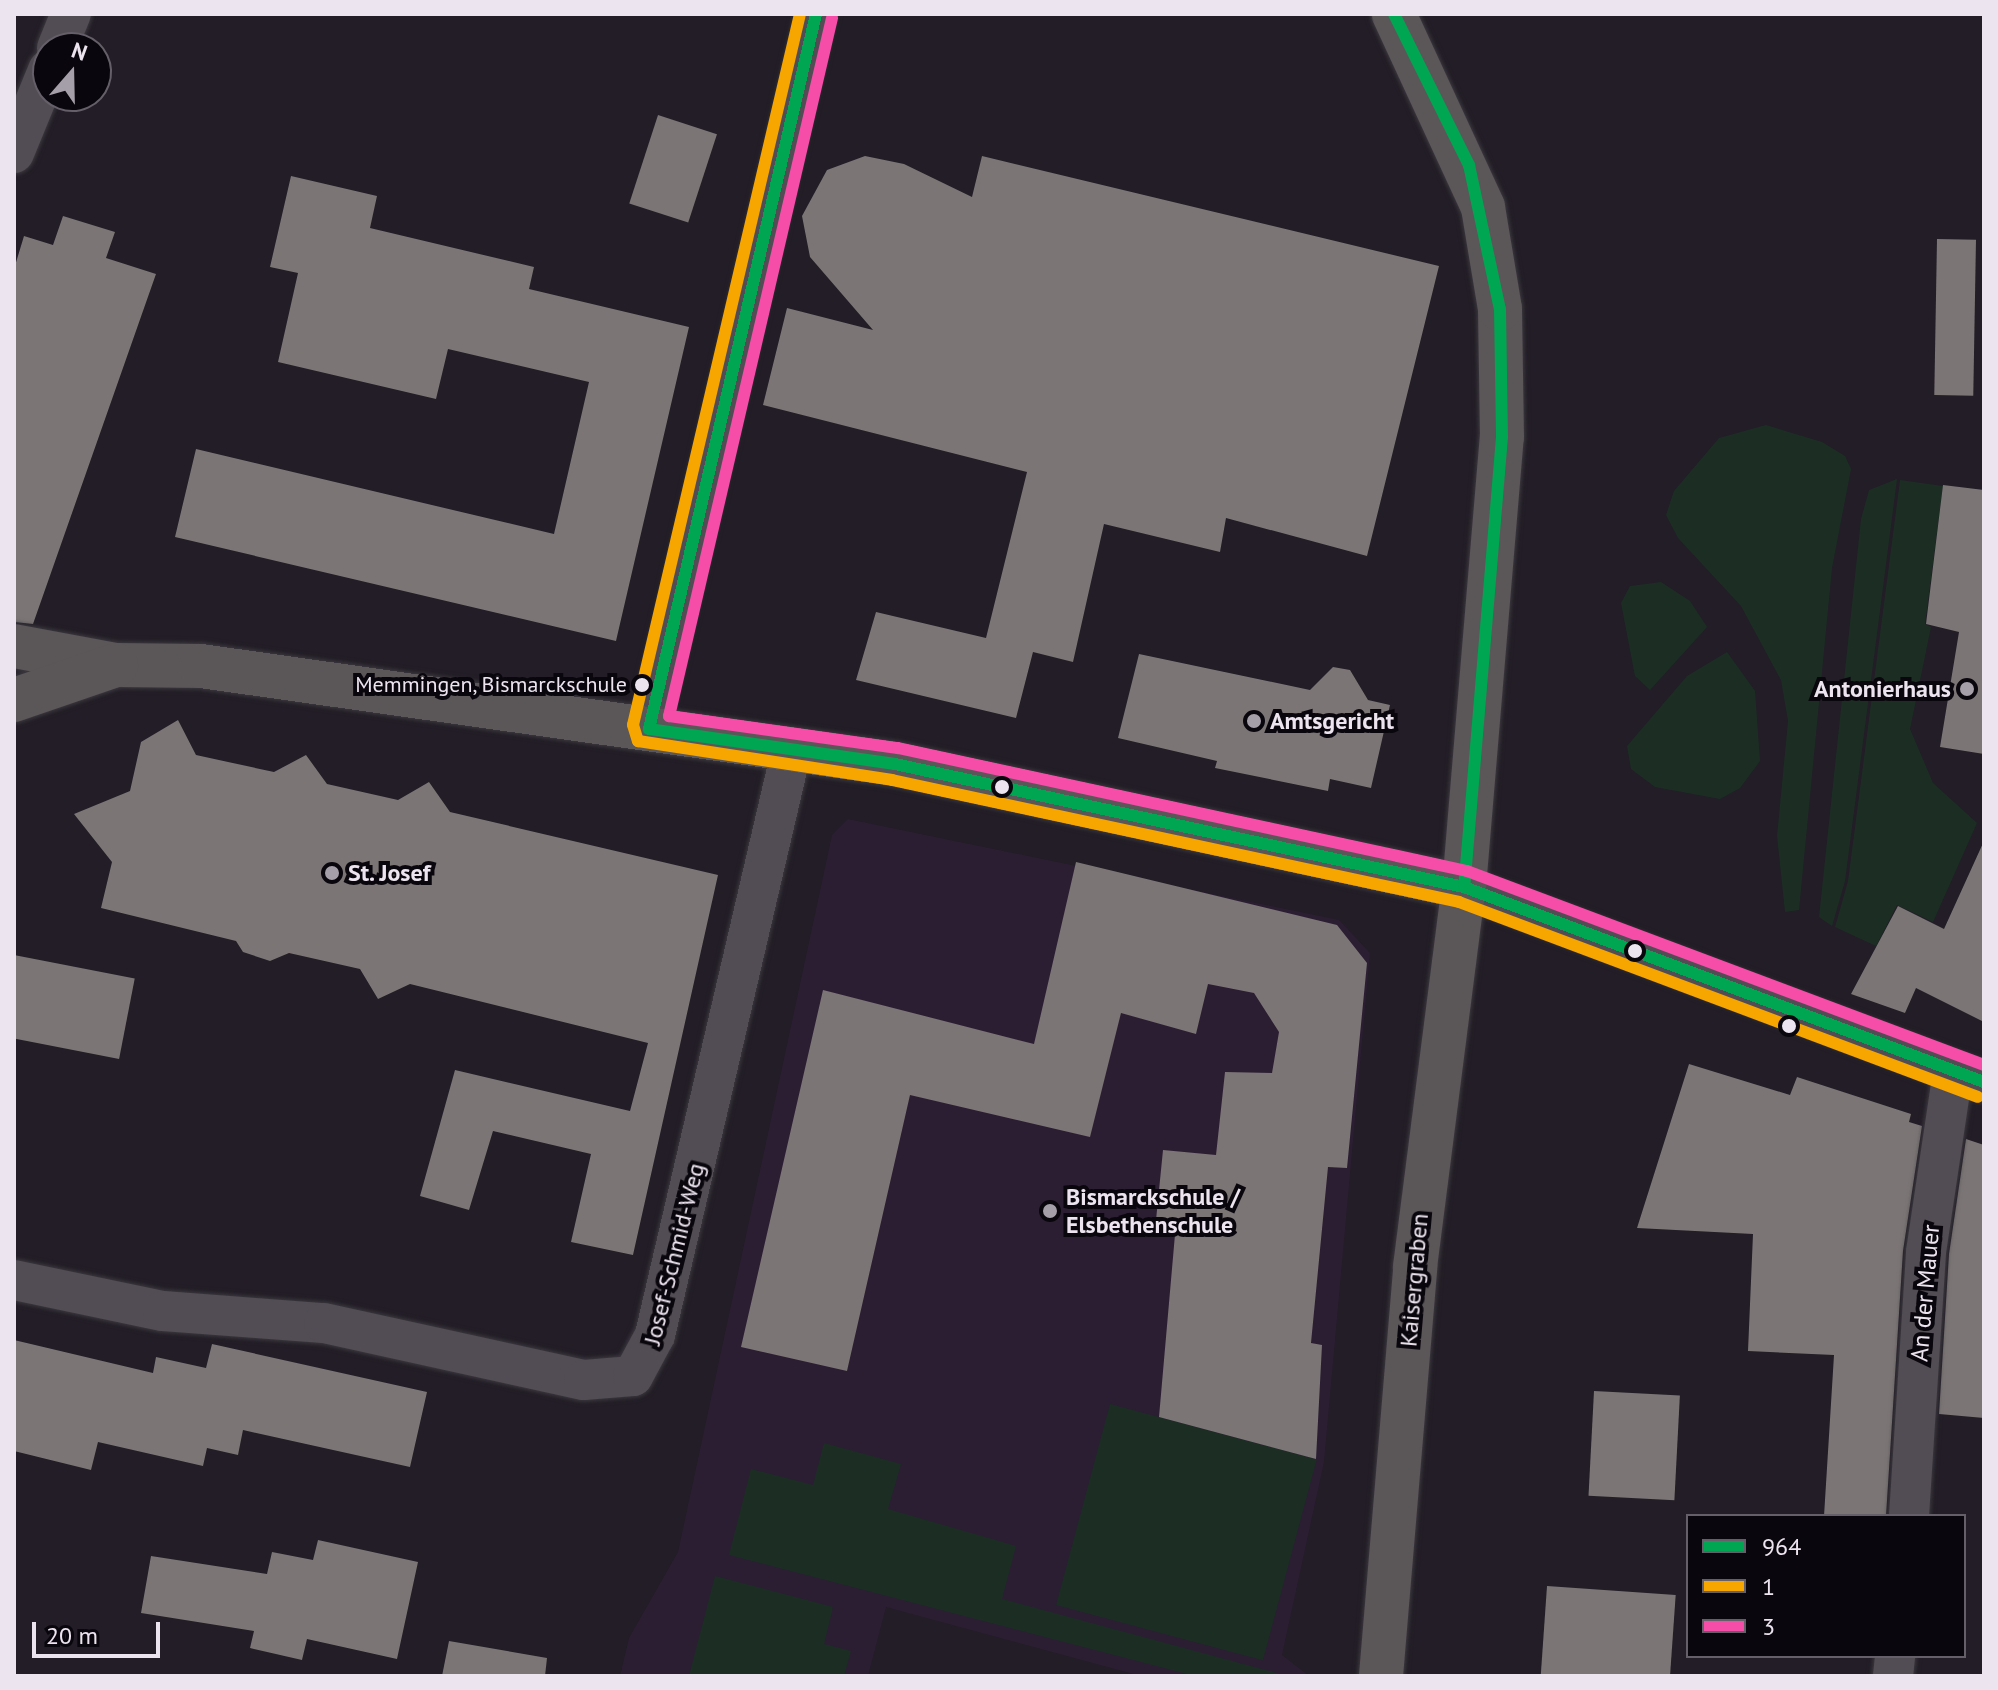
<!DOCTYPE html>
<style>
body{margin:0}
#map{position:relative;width:1998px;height:1690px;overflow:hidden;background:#221d26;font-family:"PT Sans",sans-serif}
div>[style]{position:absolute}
.built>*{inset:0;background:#2b1e32}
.green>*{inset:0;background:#1c2e24;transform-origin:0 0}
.building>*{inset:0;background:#7b7575;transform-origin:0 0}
.roads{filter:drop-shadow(0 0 2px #3c383f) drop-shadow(0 0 2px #3c383f)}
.street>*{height:40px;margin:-20px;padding:0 20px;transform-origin:20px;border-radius:20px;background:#524d54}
.secondary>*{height:44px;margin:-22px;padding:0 22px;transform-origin:22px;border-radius:22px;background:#5b5658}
.bus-1>*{height:12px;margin:-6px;padding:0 6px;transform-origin:6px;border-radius:6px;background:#00a651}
.bus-2>*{height:12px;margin:-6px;padding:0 6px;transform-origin:6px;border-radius:6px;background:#f7a600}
.bus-3>*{height:12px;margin:-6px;padding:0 6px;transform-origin:6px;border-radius:6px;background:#f54da8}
.dots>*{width:22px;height:22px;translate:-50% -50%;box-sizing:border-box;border:4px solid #0a060d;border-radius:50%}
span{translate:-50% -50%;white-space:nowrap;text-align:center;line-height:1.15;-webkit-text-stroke:8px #0a060d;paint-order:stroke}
.bus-label{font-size:22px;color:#ece5f0}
.right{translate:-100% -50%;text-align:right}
.poi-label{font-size:24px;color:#ece5f0;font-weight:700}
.left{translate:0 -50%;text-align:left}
.street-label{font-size:24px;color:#ece5f0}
.frame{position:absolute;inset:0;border:16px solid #ece5f0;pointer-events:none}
.legend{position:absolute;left:1686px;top:1514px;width:280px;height:144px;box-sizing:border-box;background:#0a060d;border:2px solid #645f68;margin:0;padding:10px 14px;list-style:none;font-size:24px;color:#ece5f0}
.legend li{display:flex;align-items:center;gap:16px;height:40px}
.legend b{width:40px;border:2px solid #645f68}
.north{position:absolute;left:32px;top:32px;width:80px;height:80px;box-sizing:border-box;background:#0a060d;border:2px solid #645f68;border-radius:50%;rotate:20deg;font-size:22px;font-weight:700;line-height:32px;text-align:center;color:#ece5f0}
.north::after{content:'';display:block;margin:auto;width:28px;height:36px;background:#a59fa9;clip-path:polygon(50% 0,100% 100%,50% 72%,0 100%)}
.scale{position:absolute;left:32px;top:1622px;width:128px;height:36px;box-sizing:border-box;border:4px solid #ece5f0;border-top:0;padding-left:10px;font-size:24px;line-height:28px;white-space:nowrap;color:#ece5f0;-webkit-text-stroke:6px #0a060d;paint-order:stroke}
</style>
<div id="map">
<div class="built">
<div style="clip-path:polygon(848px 819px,1339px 920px,1370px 953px,1324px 1462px,1282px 1655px,1309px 1676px,1141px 1676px,886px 1607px,868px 1676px,620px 1676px,629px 1638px,678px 1552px,832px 835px)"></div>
</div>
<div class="green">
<div style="clip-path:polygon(1766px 425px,1822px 442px,1845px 456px,1851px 469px,1832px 568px,1799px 910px,1785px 912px,1777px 836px,1788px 721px,1781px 680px,1741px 606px,1678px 538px,1666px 515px,1674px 491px,1719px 438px)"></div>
<div style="clip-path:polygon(1897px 479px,1845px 881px,1832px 926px,1819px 917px,1861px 519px,1869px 490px)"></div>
<div style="clip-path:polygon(1900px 480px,1943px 486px,1925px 624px,1931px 627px,1910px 729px,1933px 783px,1977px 823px,1933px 922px,1897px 905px,1876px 946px,1835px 927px,1848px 881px)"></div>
<div style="clip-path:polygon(1661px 582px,1690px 601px,1707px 627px,1650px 690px,1635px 676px,1621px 603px,1630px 586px)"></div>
<div style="clip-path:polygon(1727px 652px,1755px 691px,1760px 761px,1740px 788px,1720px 799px,1655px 787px,1631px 769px,1627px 746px,1687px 676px)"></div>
<div style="left:1110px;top:1404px;width:214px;height:208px;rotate:15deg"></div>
<div style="clip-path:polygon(824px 1443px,901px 1464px,888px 1509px,1016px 1546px,1002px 1599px,1288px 1676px,1195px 1676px,729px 1555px,751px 1469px,813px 1485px)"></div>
<div style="clip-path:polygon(715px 1576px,833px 1607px,824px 1644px,851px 1651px,844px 1676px,689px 1676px)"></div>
</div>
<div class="building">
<div style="left:658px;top:115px;width:62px;height:93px;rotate:18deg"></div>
<div style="clip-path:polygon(865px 156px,904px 164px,972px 197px,982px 156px,1439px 266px,1367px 556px,1226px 518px,1220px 552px,1104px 524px,1073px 662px,1033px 652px,1016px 718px,856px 680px,876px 612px,986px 638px,1027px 472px,763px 405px,787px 308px,873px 330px,810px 257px,802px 216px,827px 170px)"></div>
<div style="clip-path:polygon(291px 176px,377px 196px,370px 228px,534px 267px,529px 289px,689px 327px,616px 641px,175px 537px,196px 449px,554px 534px,589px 382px,448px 349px,436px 399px,278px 362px,298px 273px,270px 267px)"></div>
<div style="clip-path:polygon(63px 216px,115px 232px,106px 258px,156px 274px,33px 624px,14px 622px,14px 269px,24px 236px,53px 245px)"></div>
<div style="left:1937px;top:239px;width:39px;height:156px;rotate:1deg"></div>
<div style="clip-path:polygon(1943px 485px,1984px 490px,1984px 754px,1940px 747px,1959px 632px,1926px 624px)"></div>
<div style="clip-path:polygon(1139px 654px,1310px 690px,1333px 667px,1350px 670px,1368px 700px,1390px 705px,1371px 788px,1330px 779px,1328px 791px,1215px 768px,1217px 761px,1118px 738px)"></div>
<div style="clip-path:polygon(178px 720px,196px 755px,274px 772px,306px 755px,327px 784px,398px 800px,429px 782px,450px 812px,718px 875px,633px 1255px,571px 1242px,591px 1154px,493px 1131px,469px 1210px,420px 1196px,455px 1070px,630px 1111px,648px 1043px,410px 984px,378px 999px,360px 969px,289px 953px,270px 961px,243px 952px,236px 941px,101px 908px,112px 862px,74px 814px,130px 791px,141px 742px)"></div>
<div style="clip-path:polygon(1984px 841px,1984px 1022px,1916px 988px,1905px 1013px,1851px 994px,1898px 906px,1944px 929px)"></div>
<div style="clip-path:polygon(1076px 862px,1337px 925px,1367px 963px,1347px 1168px,1328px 1167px,1311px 1343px,1322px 1345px,1316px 1459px,1159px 1417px,1176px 1223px,1156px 1220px,1163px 1150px,1216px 1155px,1225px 1072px,1272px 1073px,1279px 1032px,1254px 993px,1208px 984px,1196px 1034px,1121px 1013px,1090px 1137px,910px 1095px,847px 1371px,741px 1347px,823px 990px,1034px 1044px)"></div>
<div style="left:14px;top:955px;width:123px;height:82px;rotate:11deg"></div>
<div style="clip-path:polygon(1689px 1064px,1790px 1095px,1797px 1077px,1911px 1114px,1909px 1122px,1922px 1126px,1903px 1251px,1886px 1516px,1824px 1516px,1834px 1355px,1748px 1351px,1753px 1234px,1637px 1228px)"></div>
<div style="clip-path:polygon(1966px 1139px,1984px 1145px,1984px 1418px,1939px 1414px,1949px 1254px)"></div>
<div style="clip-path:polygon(14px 1340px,153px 1373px,156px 1357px,206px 1368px,212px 1344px,427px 1392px,410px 1467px,243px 1430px,238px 1455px,207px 1448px,203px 1466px,98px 1442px,91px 1470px,14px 1451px)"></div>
<div style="left:1594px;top:1391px;width:86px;height:105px;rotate:3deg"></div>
<div style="clip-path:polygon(318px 1540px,418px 1562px,397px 1659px,307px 1639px,302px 1660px,250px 1648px,254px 1631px,141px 1613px,151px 1556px,267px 1574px,272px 1552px,313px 1560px)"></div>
<div style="left:1547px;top:1586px;width:129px;height:90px;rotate:4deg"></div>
<div style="clip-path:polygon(449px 1641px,547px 1658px,545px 1676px,442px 1676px)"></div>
</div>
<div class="roads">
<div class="street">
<div style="left:57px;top:48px;width:37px;rotate:-68deg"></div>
<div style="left:14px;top:153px;width:90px;rotate:-67.7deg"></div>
<div style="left:649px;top:729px;width:734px;rotate:-76.85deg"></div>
<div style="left:1464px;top:887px;width:555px;rotate:20.56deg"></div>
<div style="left:14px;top:1280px;width:152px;rotate:11.8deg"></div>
<div style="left:163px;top:1311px;width:161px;rotate:4.3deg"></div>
<div style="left:324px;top:1323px;width:266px;rotate:12.4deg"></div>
<div style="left:584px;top:1380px;width:49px;rotate:-4.7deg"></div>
<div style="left:633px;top:1376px;width:47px;rotate:-61.8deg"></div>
<div style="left:655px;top:1335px;width:603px;rotate:-76.86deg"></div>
<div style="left:1909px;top:1516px;width:265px;rotate:-86.3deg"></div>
<div style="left:1926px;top:1252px;width:182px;rotate:-81.5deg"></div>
<div style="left:1893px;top:1676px;width:20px;rotate:-84deg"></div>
</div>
<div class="secondary">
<div style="left:14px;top:646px;width:104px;rotate:10.6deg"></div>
<div style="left:116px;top:665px;width:85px;rotate:0.7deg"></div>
<div style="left:201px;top:666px;width:701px;rotate:8.04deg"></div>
<div style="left:895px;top:764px;width:582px;rotate:12.2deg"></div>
<div style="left:14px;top:700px;width:108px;rotate:-18.9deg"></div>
<div style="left:1381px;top:1676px;width:410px;rotate:-85.2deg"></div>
<div style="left:1415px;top:1267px;width:383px;rotate:-82.7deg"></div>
<div style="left:1464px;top:887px;width:452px;rotate:-85.2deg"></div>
<div style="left:1502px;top:437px;width:128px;rotate:-90.9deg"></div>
<div style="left:1500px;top:309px;width:103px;rotate:-99.5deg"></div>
<div style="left:1483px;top:207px;width:213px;rotate:-114.8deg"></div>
</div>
</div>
<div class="bus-1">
<div style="left:816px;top:14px;width:734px;rotate:103.15deg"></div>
<div style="left:649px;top:729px;width:248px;rotate:8.1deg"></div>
<div style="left:895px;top:764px;width:582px;rotate:12.2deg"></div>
<div style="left:1464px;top:887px;width:555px;rotate:20.56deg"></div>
<div style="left:1394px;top:14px;width:169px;rotate:63.6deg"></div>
<div style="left:1469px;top:165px;width:147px;rotate:77.9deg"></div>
<div style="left:1500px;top:309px;width:128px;rotate:89.1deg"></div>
<div style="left:1502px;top:437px;width:452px;rotate:94.8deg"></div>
</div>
<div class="bus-2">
<div style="left:800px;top:14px;width:730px;rotate:103.22deg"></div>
<div style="left:633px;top:725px;width:17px;rotate:73deg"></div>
<div style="left:638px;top:741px;width:257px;rotate:8.7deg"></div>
<div style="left:892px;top:780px;width:580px;rotate:12.14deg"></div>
<div style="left:1459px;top:902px;width:554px;rotate:20.59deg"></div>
</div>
<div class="bus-3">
<div style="left:832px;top:18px;width:717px;rotate:103.14deg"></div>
<div style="left:669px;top:716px;width:231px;rotate:8deg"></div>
<div style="left:898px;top:748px;width:582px;rotate:12.2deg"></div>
<div style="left:1467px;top:871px;width:552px;rotate:20.57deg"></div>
</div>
<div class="dots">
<div style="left:642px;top:685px;background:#ece5f0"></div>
<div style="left:1967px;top:689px;background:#a59fa9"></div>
<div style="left:1254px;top:721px;background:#a59fa9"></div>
<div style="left:1002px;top:787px;background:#ece5f0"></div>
<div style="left:332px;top:873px;background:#a59fa9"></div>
<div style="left:1635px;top:951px;background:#ece5f0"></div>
<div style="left:1789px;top:1026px;background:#ece5f0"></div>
<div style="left:1050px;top:1211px;background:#a59fa9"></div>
</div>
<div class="bus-label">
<span class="right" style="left:627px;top:685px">Memmingen, Bismarckschule</span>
</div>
<div class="poi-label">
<span class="right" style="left:1951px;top:689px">Antonierhaus</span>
<span class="left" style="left:1270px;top:721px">Amtsgericht</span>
<span class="left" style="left:348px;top:873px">St. Josef</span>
<span class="left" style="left:1066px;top:1211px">Bismarckschule /<br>Elsbethenschule</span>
</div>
<div class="street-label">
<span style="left:674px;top:1254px;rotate:-76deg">Josef-Schmid-Weg</span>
<span style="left:1414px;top:1280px;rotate:-85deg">Kaisergraben</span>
<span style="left:1925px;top:1293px;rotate:-85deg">An der Mauer</span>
</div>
<div class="frame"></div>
<ul class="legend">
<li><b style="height:10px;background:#00a651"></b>964</li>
<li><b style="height:10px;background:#f7a600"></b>1</li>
<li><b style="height:10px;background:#f54da8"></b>3</li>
</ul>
<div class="north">N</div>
<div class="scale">20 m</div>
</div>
